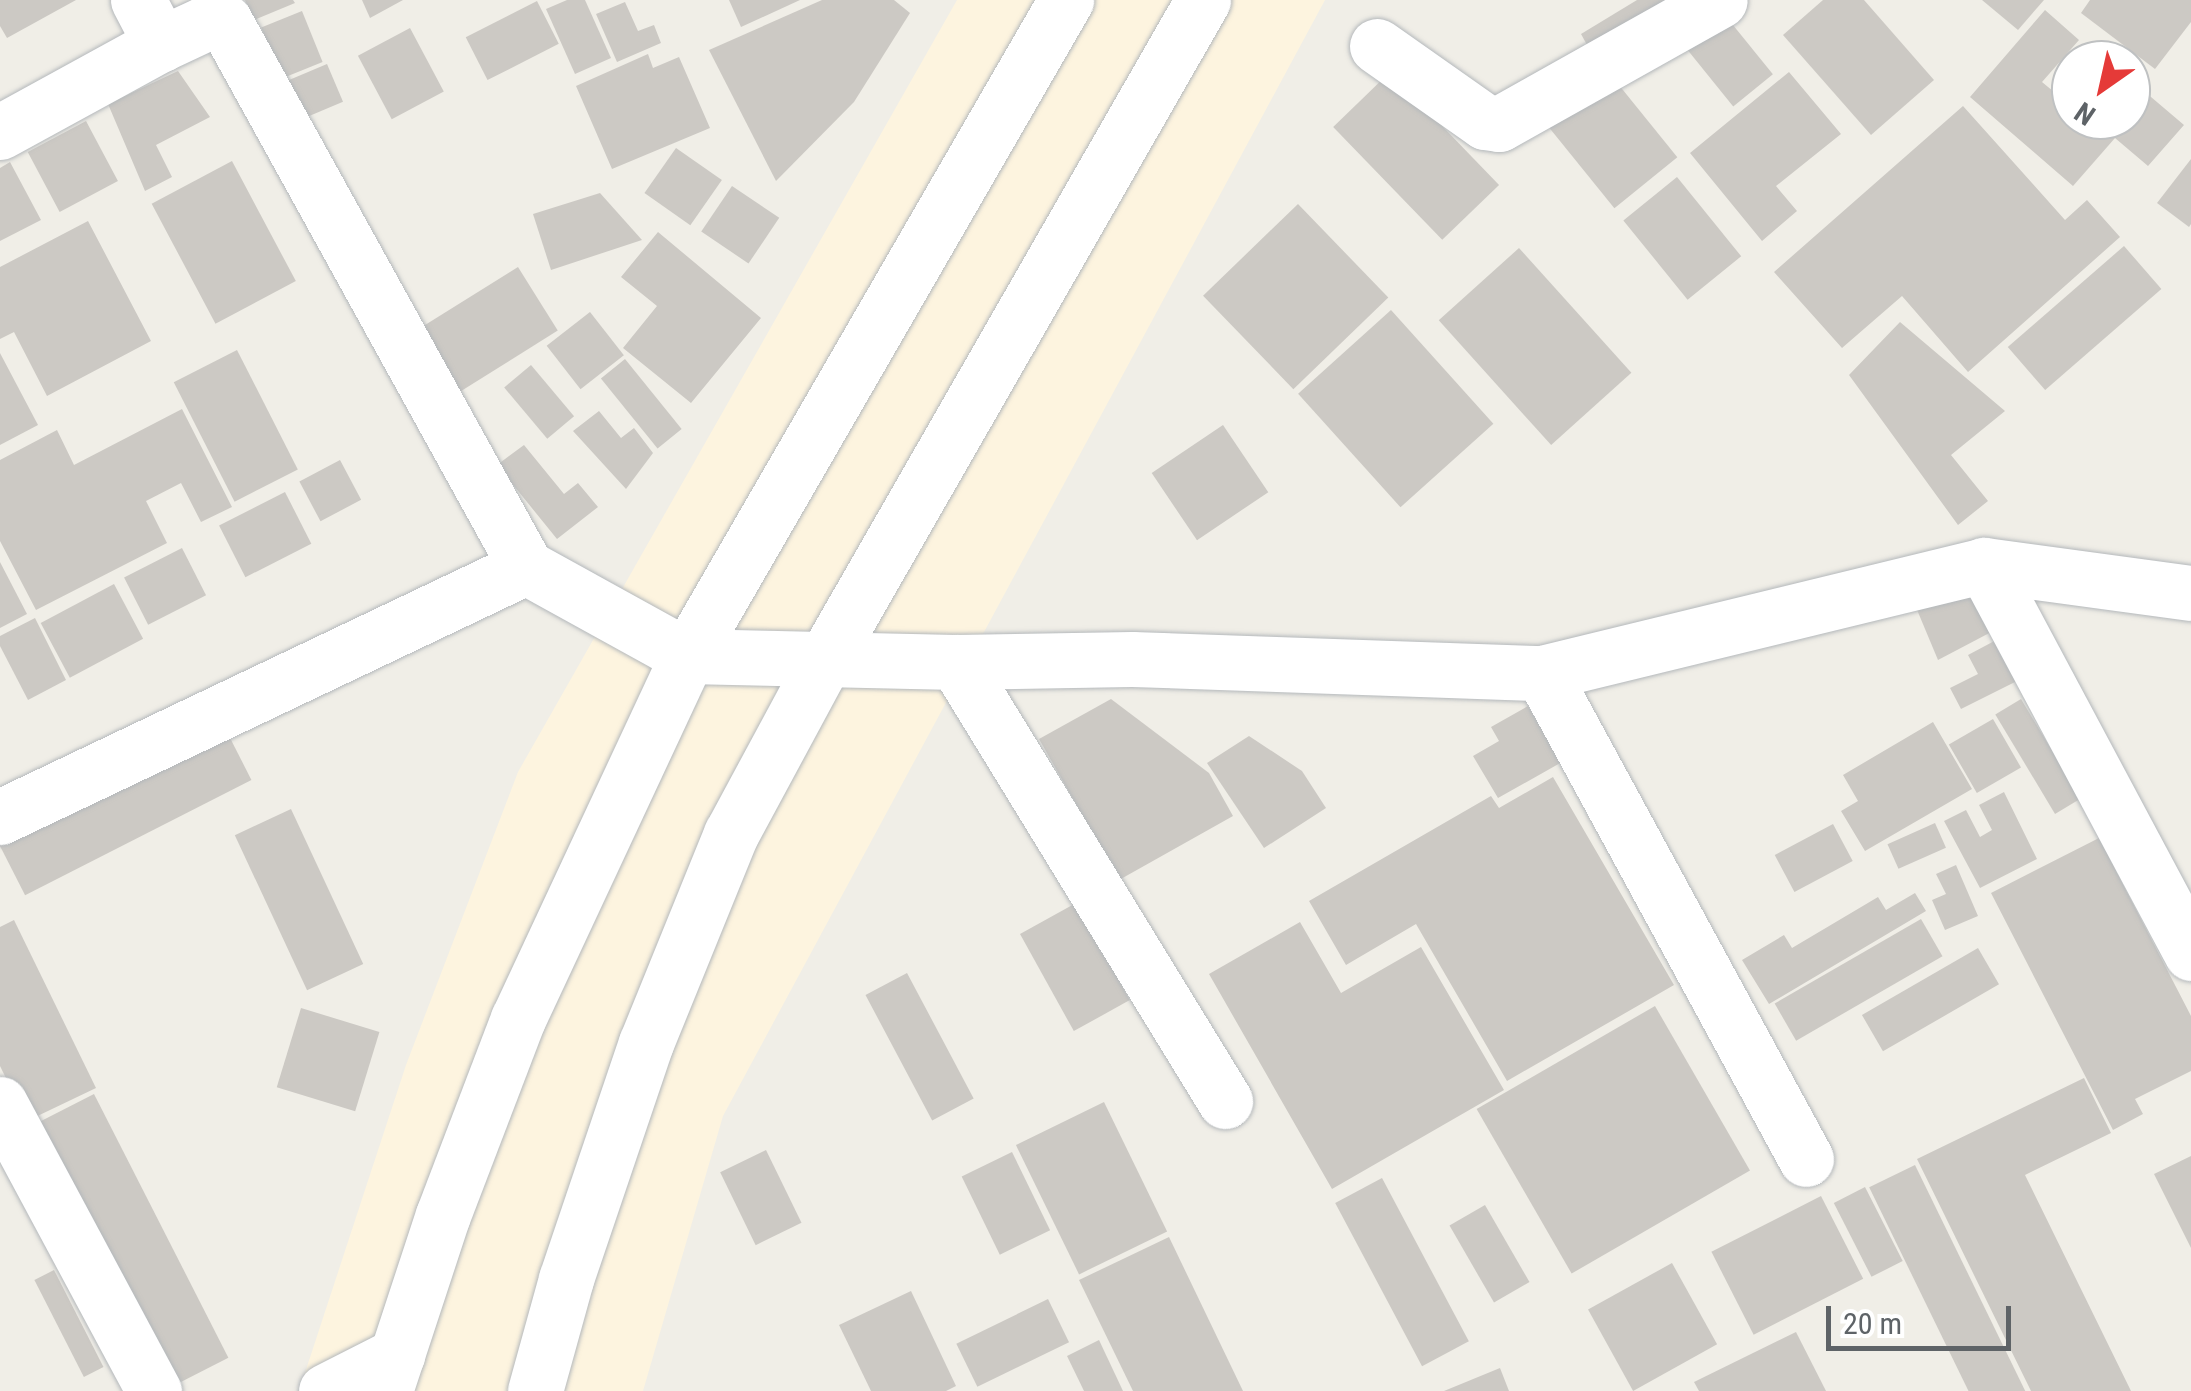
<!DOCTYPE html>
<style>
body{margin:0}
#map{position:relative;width:2191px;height:1391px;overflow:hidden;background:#f0eee7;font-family:"Roboto Condensed",sans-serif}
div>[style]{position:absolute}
.commercial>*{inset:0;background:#fdf4df}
.building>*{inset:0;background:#ccc9c4;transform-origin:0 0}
.roads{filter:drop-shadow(0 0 2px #b4b8bb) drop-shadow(0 0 2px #b4b8bb)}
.minor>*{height:55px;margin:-27.5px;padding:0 27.5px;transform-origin:27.5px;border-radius:27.5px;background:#fff}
span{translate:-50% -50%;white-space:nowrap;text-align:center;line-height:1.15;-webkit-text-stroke:8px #fff;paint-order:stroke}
.north{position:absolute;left:2051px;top:40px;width:100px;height:100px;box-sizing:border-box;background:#fff;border:2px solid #bfc1c2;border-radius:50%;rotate:214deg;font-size:28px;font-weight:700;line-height:40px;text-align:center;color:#5e6367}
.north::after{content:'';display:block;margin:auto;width:35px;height:45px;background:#e53a38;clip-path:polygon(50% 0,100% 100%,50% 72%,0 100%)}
.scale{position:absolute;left:1826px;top:1306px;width:185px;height:45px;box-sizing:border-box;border:5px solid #5e6367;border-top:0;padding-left:12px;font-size:30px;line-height:35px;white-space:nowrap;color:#5e6367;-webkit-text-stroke:8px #fff;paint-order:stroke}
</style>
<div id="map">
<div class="commercial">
<div style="clip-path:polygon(957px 0,1325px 0,723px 1116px,643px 1391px,299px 1391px,406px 1065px,518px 772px)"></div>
</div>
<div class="building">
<div style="clip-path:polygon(0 0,76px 0,7px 38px,0 26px)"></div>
<div style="clip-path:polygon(245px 0,293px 0,295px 3px,254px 20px)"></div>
<div style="clip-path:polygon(362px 0,403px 0,370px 18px)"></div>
<div style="clip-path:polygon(567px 0,585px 0,611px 58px,575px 74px,546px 9px)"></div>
<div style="clip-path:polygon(729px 0,800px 0,741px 27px)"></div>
<div style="clip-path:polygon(822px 0,894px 0,910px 13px,854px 102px,776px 181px,709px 50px)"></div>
<div style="clip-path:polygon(1637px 0,1673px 0,1597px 63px,1581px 34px)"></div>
<div style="clip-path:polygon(1823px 0,1864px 0,1934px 80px,1871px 135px,1783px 35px)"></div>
<div style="clip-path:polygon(1982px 0,2044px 0,2018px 30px)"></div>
<div style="clip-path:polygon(2090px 0,2191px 0,2191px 22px,2155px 69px,2081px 13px)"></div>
<div style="left:537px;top:1px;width:48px;height:80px;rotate:63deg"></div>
<div style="clip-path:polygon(625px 2px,638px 31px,654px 25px,661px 43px,617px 62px,596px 14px)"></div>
<div style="left:1720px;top:9px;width:84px;height:51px;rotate:51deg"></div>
<div style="clip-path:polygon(2045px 10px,2079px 40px,2042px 82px,2071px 106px,2071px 120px,2131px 120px,2131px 80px,2184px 125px,2148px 166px,2115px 138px,2073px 186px,1970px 97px)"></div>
<div style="left:302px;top:11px;width:55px;height:44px;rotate:68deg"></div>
<div style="left:410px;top:28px;width:72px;height:59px;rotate:62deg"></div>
<div style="clip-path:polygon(648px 54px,653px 68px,679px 57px,710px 128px,612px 169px,576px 86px)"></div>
<div style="left:327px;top:64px;width:41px;height:47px;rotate:67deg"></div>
<div style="clip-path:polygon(178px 71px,210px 117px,156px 145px,172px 177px,145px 191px,108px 104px)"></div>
<div style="left:1390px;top:72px;width:157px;height:79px;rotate:46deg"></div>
<div style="clip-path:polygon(1789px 72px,1841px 134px,1776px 186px,1797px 211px,1762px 241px,1690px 153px)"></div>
<div style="left:1610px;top:74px;width:107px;height:81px;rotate:51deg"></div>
<div style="clip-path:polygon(1963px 106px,2065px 220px,2087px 200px,2120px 237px,1968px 372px,1902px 296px,1842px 348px,1774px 272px)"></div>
<div style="left:86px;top:121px;width:68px;height:66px;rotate:62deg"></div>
<div style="left:676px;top:148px;width:56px;height:55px;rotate:35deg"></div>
<div style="clip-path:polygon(2191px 159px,2191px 224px,2189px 227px,2157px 203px)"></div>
<div style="left:232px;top:161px;width:136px;height:91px;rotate:62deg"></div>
<div style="clip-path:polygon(10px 162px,41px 220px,0 241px,0 168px)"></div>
<div style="left:1677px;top:177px;width:102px;height:69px;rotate:51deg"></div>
<div style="left:732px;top:186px;width:57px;height:55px;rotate:34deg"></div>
<div style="clip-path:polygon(600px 193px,642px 240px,551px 270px,533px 214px)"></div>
<div style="left:1298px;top:204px;width:130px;height:132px;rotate:46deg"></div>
<div style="clip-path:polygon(88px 221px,151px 341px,47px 396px,14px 332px,0 339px,0 267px)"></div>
<div style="clip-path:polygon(658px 232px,761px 318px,691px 403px,623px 348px,657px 306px,621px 277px)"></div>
<div style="left:2124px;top:246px;width:57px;height:154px;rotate:49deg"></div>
<div style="left:1519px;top:248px;width:168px;height:108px;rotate:48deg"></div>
<div style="left:518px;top:267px;width:75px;height:129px;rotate:58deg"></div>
<div style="left:1391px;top:310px;width:153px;height:125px;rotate:48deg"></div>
<div style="left:590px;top:312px;width:55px;height:55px;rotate:52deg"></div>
<div style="clip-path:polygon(1900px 322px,2005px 411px,1951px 455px,1988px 501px,1958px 525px,1849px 375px)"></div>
<div style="left:237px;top:350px;width:134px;height:71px;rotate:63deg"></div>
<div style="clip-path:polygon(0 353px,38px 425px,0 445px)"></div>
<div style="left:625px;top:359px;width:90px;height:31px;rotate:51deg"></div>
<div style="left:531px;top:365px;width:67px;height:35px;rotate:50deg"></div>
<div style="clip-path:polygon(182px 409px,232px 507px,201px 522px,181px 483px,146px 501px,167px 543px,36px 610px,0 541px,0 460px,57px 430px,74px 465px)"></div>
<div style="clip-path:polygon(599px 411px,621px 438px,634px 428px,653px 453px,626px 489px,573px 431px)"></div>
<div style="left:1223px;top:425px;width:81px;height:86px;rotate:56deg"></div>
<div style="clip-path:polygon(524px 445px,564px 494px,578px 483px,598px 507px,557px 539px,497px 465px)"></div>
<div style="left:340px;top:460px;width:45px;height:46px;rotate:62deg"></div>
<div style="left:285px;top:492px;width:58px;height:74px;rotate:63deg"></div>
<div style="left:182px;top:548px;width:53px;height:65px;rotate:63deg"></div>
<div style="clip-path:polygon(0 562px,27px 614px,0 628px)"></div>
<div style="left:114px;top:584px;width:62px;height:83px;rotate:62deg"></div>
<div style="clip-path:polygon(1979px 593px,1997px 629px,1938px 660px,1915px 605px)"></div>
<div style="clip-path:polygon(35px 618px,66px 680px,28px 700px,0 646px,0 636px)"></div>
<div style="clip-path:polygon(2000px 638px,2021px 679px,1961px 709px,1950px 688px,1978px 674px,1968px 655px)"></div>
<div style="clip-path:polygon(1111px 699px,1209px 773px,1233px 816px,1119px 880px,1039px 739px)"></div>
<div style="left:2021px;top:699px;width:116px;height:30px;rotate:59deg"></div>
<div style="clip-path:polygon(1528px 706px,1562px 762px,1498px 798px,1473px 756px,1499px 741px,1491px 727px)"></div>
<div style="left:1993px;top:719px;width:56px;height:51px;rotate:60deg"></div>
<div style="clip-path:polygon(1933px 722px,1972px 789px,1865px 851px,1841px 811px,1858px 801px,1843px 775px)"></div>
<div style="left:226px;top:730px;width:56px;height:254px;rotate:63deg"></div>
<div style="clip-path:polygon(1249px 736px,1302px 771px,1326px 808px,1264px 848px,1207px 763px)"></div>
<div style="clip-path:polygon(1553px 777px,1674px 985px,1507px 1081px,1416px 924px,1346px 965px,1309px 901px,1491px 796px,1499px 808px)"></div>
<div style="clip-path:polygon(2004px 792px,2037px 859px,1980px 888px,1944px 821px,1966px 810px,1980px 837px,1992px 830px,1979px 805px)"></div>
<div style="left:291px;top:809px;width:171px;height:62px;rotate:65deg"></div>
<div style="left:1935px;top:823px;width:27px;height:52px;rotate:66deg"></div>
<div style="left:1833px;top:824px;width:42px;height:66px;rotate:62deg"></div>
<div style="clip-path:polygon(2099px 838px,2191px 1016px,2191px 1071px,2135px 1099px,2143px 1114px,2113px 1130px,1991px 893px)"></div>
<div style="clip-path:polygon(1956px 865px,1978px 916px,1945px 930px,1932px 900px,1946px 894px,1936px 874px)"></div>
<div style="clip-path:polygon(1915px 893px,1926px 911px,1769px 1004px,1742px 960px,1784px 935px,1792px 948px,1878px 897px,1886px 910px)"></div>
<div style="left:1076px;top:903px;width:111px;height:64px;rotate:61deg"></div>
<div style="left:1921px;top:919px;width:43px;height:169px;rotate:60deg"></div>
<div style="clip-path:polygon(14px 920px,96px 1088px,27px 1121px,0 1066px,0 927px)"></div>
<div style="clip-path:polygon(1300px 922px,1341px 993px,1421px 947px,1504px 1090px,1332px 1189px,1209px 974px)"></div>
<div style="left:1978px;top:948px;width:42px;height:134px;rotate:60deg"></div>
<div style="left:907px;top:973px;width:142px;height:47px;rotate:62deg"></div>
<div style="left:1655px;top:1006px;width:190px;height:206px;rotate:60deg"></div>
<div style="left:301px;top:1008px;width:82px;height:83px;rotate:17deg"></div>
<div style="clip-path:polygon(2084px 1078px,2111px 1133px,2025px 1175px,2131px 1391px,2031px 1391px,1917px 1159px)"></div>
<div style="left:94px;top:1094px;width:296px;height:72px;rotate:63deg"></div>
<div style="left:1104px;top:1102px;width:144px;height:98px;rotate:64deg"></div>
<div style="left:766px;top:1150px;width:81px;height:51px;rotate:64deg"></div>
<div style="left:1012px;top:1152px;width:87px;height:56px;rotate:64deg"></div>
<div style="clip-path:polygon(2191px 1156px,2191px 1248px,2154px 1174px)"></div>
<div style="left:1915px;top:1165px;width:252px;height:51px;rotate:64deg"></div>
<div style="left:1382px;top:1178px;width:185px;height:53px;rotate:62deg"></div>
<div style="left:1865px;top:1187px;width:83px;height:35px;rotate:63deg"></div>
<div style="left:1821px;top:1196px;width:93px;height:123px;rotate:63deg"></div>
<div style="left:1485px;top:1205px;width:89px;height:41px;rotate:60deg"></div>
<div style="clip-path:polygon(1169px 1237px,1243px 1391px,1133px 1391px,1079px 1280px)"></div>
<div style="left:1672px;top:1263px;width:93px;height:96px;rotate:61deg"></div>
<div style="left:54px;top:1270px;width:109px;height:22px;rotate:63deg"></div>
<div style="clip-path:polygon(911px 1291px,956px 1386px,946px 1391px,871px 1391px,839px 1325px)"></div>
<div style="left:1048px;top:1299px;width:48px;height:102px;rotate:64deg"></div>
<div style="clip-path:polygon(1796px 1332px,1826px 1391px,1699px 1391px,1694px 1382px)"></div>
<div style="clip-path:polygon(1099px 1340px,1123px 1391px,1084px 1391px,1067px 1356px)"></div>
<div style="clip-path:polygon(1500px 1368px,1509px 1391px,1444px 1391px)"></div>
</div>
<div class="roads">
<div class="minor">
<div style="left:138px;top:0;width:50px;rotate:62.4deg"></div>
<div style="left:1377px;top:46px;width:132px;rotate:35.1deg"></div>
<div style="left:1485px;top:122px;width:14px;rotate:8deg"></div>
<div style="left:1499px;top:124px;width:253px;rotate:-29.3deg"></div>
<div style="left:0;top:132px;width:183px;rotate:-28.7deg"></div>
<div style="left:161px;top:44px;width:50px;rotate:-25deg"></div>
<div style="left:206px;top:23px;width:19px;rotate:-3deg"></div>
<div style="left:225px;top:22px;width:623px;rotate:61.09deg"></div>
<div style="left:1984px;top:565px;width:440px;rotate:61.9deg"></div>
<div style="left:956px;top:662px;width:515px;rotate:58.5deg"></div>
<div style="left:1542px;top:673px;width:553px;rotate:61.49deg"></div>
<div style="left:0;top:817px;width:582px;rotate:-25.42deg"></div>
<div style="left:526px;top:567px;width:184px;rotate:28.9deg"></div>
<div style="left:687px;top:656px;width:269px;rotate:1.3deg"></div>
<div style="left:956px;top:662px;width:176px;rotate:-1deg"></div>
<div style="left:1132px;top:659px;width:410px;rotate:2deg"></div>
<div style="left:1542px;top:673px;width:455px;rotate:-13.7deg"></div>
<div style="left:1984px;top:565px;width:209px;rotate:7.7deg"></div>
<div style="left:0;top:1104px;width:326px;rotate:61.8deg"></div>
<div style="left:326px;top:1391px;width:80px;rotate:-26.9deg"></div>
<div style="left:385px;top:1391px;width:185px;rotate:-71.8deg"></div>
<div style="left:443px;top:1215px;width:210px;rotate:-69.1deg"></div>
<div style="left:518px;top:1019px;width:400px;rotate:-65deg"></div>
<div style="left:687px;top:656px;width:758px;rotate:-59.98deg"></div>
<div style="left:535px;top:1391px;width:116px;rotate:-74.5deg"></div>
<div style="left:566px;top:1279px;width:249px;rotate:-71.3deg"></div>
<div style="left:646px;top:1043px;width:226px;rotate:-67.9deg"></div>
<div style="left:731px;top:834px;width:196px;rotate:-61.7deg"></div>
<div style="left:824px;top:661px;width:762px;rotate:-60.17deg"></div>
</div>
</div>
<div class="north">N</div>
<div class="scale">20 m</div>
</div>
